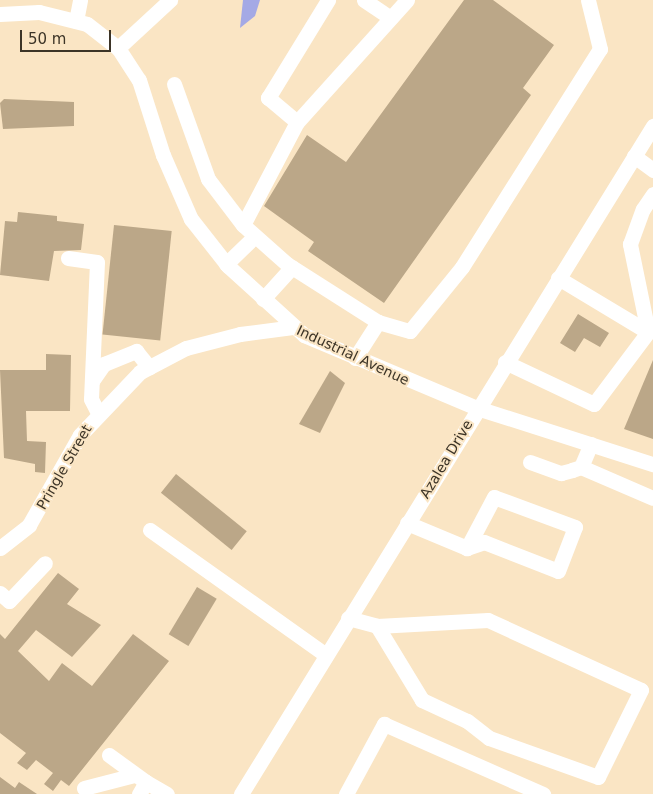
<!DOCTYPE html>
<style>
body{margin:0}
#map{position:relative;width:653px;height:794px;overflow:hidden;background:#fae5c4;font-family:"DejaVu Sans",sans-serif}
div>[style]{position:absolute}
.forest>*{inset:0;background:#a4a9e5}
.building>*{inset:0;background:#bba788;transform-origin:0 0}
.minor>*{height:15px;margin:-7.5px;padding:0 7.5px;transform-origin:7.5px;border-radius:7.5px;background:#fff}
span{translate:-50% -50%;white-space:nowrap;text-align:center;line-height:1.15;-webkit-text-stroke:4px #fae5c4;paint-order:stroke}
.street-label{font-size:14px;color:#3c3427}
.scale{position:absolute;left:20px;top:30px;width:91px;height:22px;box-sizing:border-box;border:2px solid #3c3427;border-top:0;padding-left:6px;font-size:15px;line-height:18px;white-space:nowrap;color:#3c3427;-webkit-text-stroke:4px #fae5c4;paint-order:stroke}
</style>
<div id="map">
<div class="forest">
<div style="clip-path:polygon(243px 0,260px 0,255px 16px,240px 28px)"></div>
</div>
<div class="building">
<div style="clip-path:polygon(464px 0,493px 0,554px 45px,523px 88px,531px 95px,384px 303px,308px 251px,314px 242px,264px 206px,307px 135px,346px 162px)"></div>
<div style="clip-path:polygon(4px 99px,74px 102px,74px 126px,3px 129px,0 103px)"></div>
<div style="clip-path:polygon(18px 212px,57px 216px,57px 221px,84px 224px,81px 250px,54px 251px,49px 281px,0 275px,5px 221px,17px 222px)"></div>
<div style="left:114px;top:225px;width:58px;height:110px;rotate:6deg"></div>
<div style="clip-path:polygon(578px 314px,609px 333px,600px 347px,584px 338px,575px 352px,560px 343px)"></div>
<div style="clip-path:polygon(46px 354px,71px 355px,70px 411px,26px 411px,27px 441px,46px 442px,45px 473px,35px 472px,35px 464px,4px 458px,0 370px,46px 370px)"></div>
<div style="clip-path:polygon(653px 360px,653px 439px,624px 429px)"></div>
<div style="clip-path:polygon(330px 371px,345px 383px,320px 433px,299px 424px)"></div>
<div style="left:176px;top:474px;width:91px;height:24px;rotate:39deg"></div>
<div style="clip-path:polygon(58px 573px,79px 589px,67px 604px,101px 625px,72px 657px,36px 630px,18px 651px,49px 681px,62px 663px,92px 686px,133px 634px,169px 661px,69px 786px,61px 780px,53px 791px,44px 784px,53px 773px,36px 760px,27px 770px,17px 763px,26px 753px,0 733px,0 634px,5px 639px)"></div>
<div style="left:197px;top:587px;width:23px;height:55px;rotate:31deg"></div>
<div style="clip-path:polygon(0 777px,15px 788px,19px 782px,37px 794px,0 794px)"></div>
</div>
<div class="minor">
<div style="left:364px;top:0;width:32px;rotate:34deg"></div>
<div style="left:407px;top:0;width:164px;rotate:132deg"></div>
<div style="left:297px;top:122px;width:116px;rotate:117.7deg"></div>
<div style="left:243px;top:225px;width:59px;rotate:41.6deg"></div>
<div style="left:287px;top:264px;width:108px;rotate:32.5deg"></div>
<div style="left:378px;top:322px;width:33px;rotate:16deg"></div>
<div style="left:410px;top:331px;width:82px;rotate:-50.9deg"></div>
<div style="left:462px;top:267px;width:258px;rotate:-57.7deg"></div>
<div style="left:600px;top:49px;width:50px;rotate:-103.8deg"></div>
<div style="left:0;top:14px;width:39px;rotate:-3deg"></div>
<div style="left:39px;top:12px;width:49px;rotate:14deg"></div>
<div style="left:87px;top:24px;width:39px;rotate:38deg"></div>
<div style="left:118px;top:48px;width:38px;rotate:57deg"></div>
<div style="left:139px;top:80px;width:79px;rotate:72.3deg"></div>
<div style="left:163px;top:155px;width:70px;rotate:66.4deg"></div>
<div style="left:191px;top:219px;width:60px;rotate:51.8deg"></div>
<div style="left:228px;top:266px;width:103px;rotate:42.2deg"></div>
<div style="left:304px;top:335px;width:188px;rotate:22.9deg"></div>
<div style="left:477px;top:408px;width:185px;rotate:17.7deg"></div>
<div style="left:76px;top:21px;width:21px;rotate:-79deg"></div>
<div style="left:118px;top:48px;width:71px;rotate:-42.7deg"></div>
<div style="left:174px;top:84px;width:101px;rotate:70.3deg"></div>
<div style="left:208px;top:179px;width:58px;rotate:52.7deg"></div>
<div style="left:297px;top:122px;width:38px;rotate:-140deg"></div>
<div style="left:268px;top:98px;width:115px;rotate:-58.5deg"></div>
<div style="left:634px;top:156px;width:24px;rotate:36deg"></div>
<div style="left:68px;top:258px;width:29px;rotate:8deg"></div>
<div style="left:97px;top:262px;width:137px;rotate:92.5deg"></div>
<div style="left:91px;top:399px;width:16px;rotate:63deg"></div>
<div style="left:226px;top:264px;width:39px;rotate:-44deg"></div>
<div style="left:263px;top:299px;width:43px;rotate:-47.8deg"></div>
<div style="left:652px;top:330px;width:4px;rotate:153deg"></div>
<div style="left:648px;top:332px;width:90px;rotate:-101.6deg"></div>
<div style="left:630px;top:244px;width:37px;rotate:-70deg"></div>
<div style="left:643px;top:209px;width:18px;rotate:-56deg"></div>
<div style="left:355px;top:358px;width:43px;rotate:-57.4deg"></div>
<div style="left:505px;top:362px;width:98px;rotate:25.3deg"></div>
<div style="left:594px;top:404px;width:90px;rotate:-53.1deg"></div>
<div style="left:648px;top:332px;width:105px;rotate:-149deg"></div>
<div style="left:92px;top:381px;width:21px;rotate:-55deg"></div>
<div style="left:104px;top:364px;width:35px;rotate:-22deg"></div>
<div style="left:136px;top:351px;width:21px;rotate:51deg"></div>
<div style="left:530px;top:462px;width:33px;rotate:20deg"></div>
<div style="left:561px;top:473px;width:11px;rotate:-15deg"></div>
<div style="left:572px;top:470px;width:9px;rotate:-18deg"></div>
<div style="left:581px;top:467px;width:25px;rotate:-67deg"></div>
<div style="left:581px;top:467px;width:78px;rotate:23.3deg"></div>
<div style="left:407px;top:523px;width:65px;rotate:22.6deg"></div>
<div style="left:467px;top:548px;width:18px;rotate:-19deg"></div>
<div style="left:484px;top:542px;width:79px;rotate:21.4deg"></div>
<div style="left:558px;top:571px;width:47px;rotate:-68.9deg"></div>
<div style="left:575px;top:527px;width:86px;rotate:-159.7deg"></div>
<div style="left:494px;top:497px;width:58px;rotate:117.9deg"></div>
<div style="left:150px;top:530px;width:216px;rotate:35.4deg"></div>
<div style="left:0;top:548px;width:37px;rotate:-38deg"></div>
<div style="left:29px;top:525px;width:103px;rotate:-60.5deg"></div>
<div style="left:80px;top:435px;width:87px;rotate:-46.4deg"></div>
<div style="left:140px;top:372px;width:52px;rotate:-27.6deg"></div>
<div style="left:186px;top:348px;width:56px;rotate:-14.5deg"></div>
<div style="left:240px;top:334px;width:53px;rotate:-7.5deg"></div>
<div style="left:0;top:593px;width:12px;rotate:42deg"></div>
<div style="left:9px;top:601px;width:52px;rotate:-46.5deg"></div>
<div style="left:348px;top:618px;width:30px;rotate:15deg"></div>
<div style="left:377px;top:626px;width:111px;rotate:-3.1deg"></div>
<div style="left:488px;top:620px;width:168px;rotate:24.6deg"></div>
<div style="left:641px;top:690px;width:97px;rotate:116.3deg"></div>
<div style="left:598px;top:777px;width:116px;rotate:-160.3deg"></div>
<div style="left:489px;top:738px;width:28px;rotate:-142deg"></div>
<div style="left:467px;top:721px;width:50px;rotate:-155deg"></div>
<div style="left:422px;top:700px;width:87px;rotate:-121.3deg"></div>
<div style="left:109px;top:755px;width:46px;rotate:36.1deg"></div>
<div style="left:84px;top:788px;width:52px;rotate:-14.6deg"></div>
<div style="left:139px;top:794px;width:14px;rotate:-60deg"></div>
<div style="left:146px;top:782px;width:24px;rotate:30deg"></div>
<div style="left:241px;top:794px;width:785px;rotate:-58.34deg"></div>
<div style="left:346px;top:794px;width:80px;rotate:-61.5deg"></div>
<div style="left:384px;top:724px;width:174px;rotate:23.8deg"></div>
</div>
<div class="street-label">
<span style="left:353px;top:355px;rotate:25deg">Industrial Avenue</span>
<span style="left:446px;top:459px;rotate:-59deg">Azalea Drive</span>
<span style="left:64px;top:467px;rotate:-60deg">Pringle Street</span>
</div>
<div class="scale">50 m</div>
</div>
